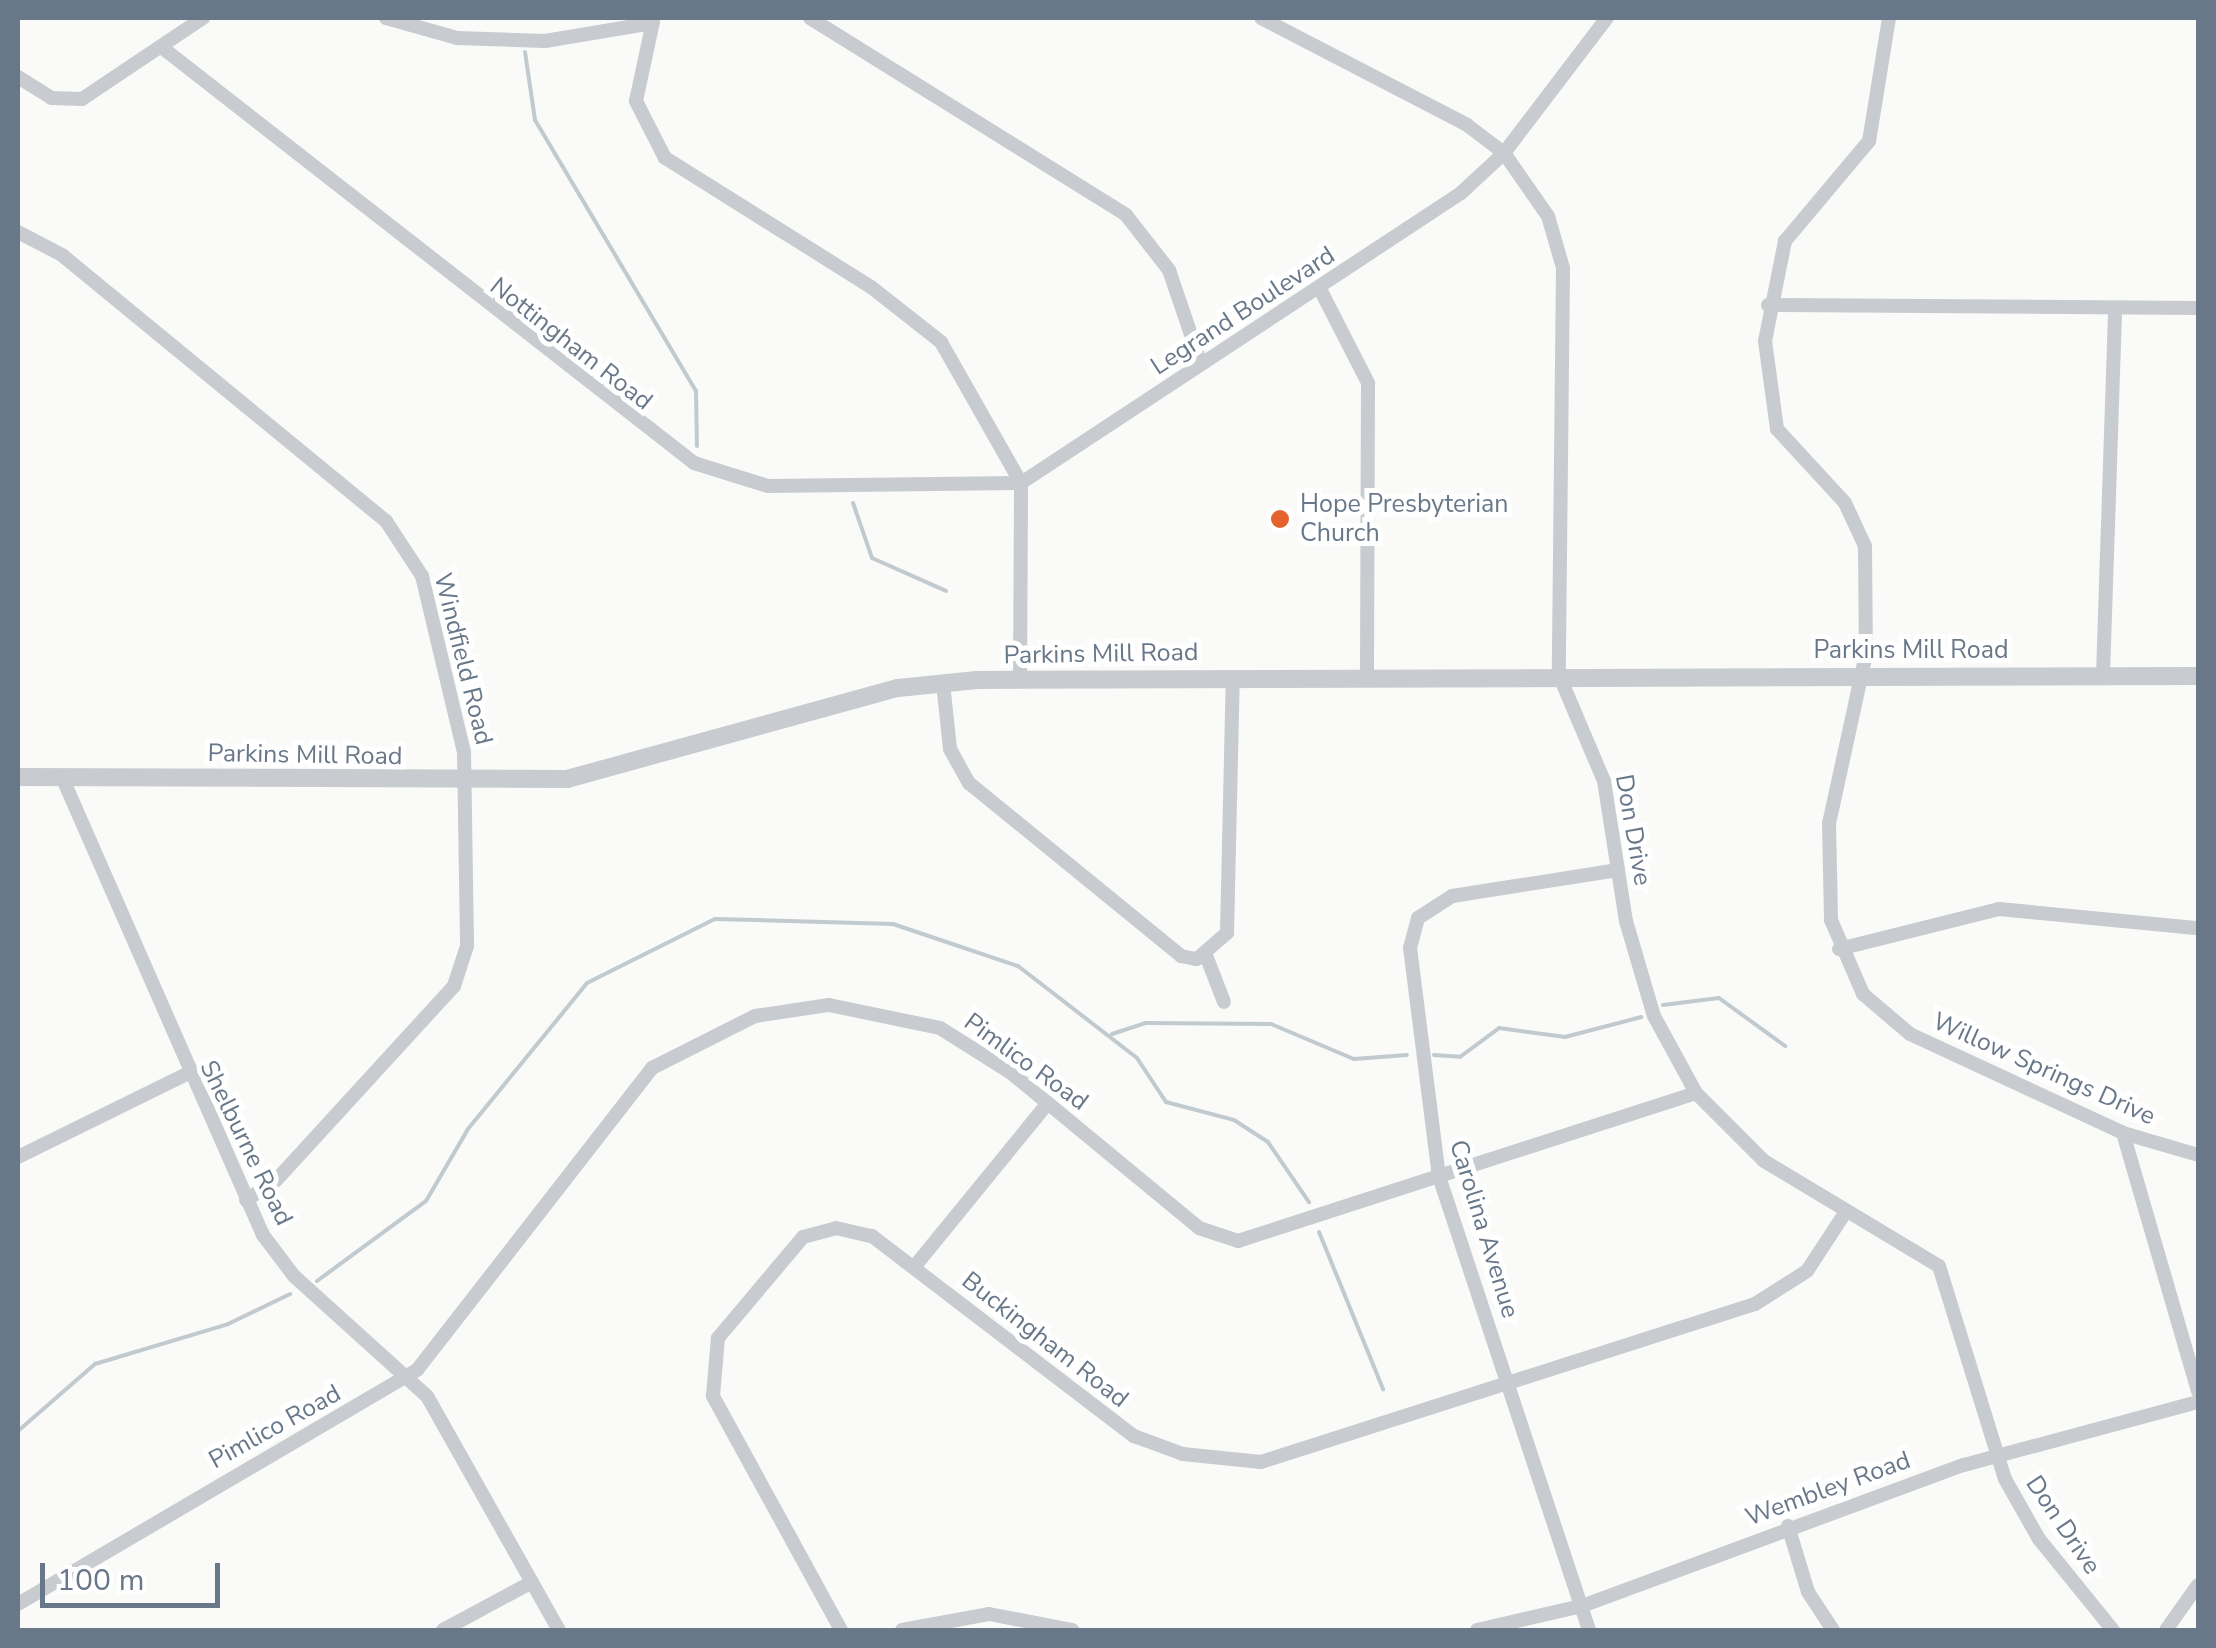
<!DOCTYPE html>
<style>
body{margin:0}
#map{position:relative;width:2216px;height:1648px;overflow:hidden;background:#fafaf8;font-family:"Nunito Sans",sans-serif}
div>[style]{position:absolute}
.stream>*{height:4px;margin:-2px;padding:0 2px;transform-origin:2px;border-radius:2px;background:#c1cacf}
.minor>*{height:14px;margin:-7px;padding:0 7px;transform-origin:7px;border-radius:7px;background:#c8cbcf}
.tertiary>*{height:18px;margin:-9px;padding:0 9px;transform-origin:9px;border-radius:9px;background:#c8cbcf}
.dots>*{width:28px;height:28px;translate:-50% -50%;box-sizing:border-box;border:5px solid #fff;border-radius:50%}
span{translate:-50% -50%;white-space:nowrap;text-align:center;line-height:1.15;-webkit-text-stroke:10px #fff;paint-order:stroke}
.street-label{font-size:25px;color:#697889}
.poi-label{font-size:25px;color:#697889}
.left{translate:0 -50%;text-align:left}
.frame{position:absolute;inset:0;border:20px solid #697889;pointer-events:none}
.scale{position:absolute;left:40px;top:1563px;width:180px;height:45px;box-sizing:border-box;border:5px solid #697889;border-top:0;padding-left:12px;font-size:30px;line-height:35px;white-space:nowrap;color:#697889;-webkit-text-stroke:8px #fff;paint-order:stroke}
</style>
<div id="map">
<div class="stream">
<div style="left:525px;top:52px;width:69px;rotate:81.6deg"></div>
<div style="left:535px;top:120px;width:315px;rotate:59.3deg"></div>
<div style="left:696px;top:391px;width:55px;rotate:89deg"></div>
<div style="left:853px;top:503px;width:58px;rotate:70.9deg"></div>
<div style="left:872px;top:558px;width:81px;rotate:24deg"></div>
<div style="left:1663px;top:1005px;width:56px;rotate:-7.1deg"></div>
<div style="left:1719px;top:998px;width:82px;rotate:36deg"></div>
<div style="left:1112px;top:1034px;width:35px;rotate:-18deg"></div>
<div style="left:1145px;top:1023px;width:126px;rotate:0.5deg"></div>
<div style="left:1271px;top:1024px;width:90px;rotate:22.9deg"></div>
<div style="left:1354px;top:1059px;width:53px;rotate:-4.3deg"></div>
<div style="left:1434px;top:1055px;width:26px;rotate:4deg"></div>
<div style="left:1460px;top:1057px;width:49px;rotate:-36.6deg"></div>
<div style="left:1499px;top:1028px;width:67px;rotate:7.8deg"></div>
<div style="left:1565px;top:1037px;width:79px;rotate:-14.7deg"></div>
<div style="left:1319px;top:1232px;width:170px;rotate:67.8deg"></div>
<div style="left:317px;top:1281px;width:135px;rotate:-36.3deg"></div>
<div style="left:426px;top:1201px;width:83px;rotate:-59.7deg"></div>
<div style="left:468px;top:1129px;width:188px;rotate:-50.8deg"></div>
<div style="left:587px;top:983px;width:143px;rotate:-26.6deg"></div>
<div style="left:715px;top:919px;width:178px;rotate:1.6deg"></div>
<div style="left:893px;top:924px;width:132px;rotate:18.6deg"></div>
<div style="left:1018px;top:966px;width:150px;rotate:37.7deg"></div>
<div style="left:1137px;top:1058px;width:53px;rotate:56.6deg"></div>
<div style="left:1166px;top:1102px;width:70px;rotate:14.8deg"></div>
<div style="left:1234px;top:1120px;width:40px;rotate:32.9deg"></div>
<div style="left:1268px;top:1142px;width:73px;rotate:55.7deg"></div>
<div style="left:18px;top:1431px;width:102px;rotate:-41deg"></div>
<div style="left:95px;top:1364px;width:139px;rotate:-16.7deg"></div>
<div style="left:228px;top:1324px;width:69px;rotate:-25.8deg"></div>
</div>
<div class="minor">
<div style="left:386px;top:18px;width:74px;rotate:15.7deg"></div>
<div style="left:457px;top:38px;width:88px;rotate:2deg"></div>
<div style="left:545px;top:41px;width:109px;rotate:-9.5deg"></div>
<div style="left:810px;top:18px;width:372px;rotate:31.9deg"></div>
<div style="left:1126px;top:215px;width:70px;rotate:52deg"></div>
<div style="left:1169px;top:270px;width:99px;rotate:71.2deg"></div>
<div style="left:1261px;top:18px;width:232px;rotate:27.4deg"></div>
<div style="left:1467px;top:125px;width:46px;rotate:37.1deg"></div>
<div style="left:1504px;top:153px;width:77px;rotate:55.1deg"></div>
<div style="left:1548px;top:216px;width:54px;rotate:73.9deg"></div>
<div style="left:1563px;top:268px;width:407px;rotate:90.6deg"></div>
<div style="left:1559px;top:675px;width:115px;rotate:67deg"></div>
<div style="left:1604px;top:781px;width:142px;rotate:81.1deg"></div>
<div style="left:1626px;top:921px;width:99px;rotate:73.6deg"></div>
<div style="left:1654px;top:1016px;width:88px;rotate:61.4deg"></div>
<div style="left:1696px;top:1093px;width:96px;rotate:45deg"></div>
<div style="left:1764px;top:1161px;width:204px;rotate:31deg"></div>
<div style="left:1939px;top:1266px;width:223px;rotate:72.8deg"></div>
<div style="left:2005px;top:1479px;width:69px;rotate:60.5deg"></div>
<div style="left:2039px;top:1539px;width:117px;rotate:50.9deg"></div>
<div style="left:1889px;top:18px;width:125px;rotate:99.2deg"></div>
<div style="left:1869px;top:141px;width:131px;rotate:130deg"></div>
<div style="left:1785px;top:241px;width:102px;rotate:101.3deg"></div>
<div style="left:1765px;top:341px;width:89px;rotate:82.2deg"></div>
<div style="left:1777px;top:429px;width:100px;rotate:47.4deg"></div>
<div style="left:1845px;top:503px;width:47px;rotate:65.1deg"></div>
<div style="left:1865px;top:546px;width:108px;rotate:89.5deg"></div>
<div style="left:1866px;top:654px;width:173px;rotate:102.3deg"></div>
<div style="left:1829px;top:823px;width:97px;rotate:88.8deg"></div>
<div style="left:1831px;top:920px;width:81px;rotate:66.6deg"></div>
<div style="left:1863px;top:994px;width:62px;rotate:40.4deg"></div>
<div style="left:1910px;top:1034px;width:235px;rotate:24.9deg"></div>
<div style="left:2123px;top:1133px;width:78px;rotate:16.3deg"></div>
<div style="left:164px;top:49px;width:673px;rotate:37.99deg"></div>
<div style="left:694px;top:463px;width:77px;rotate:17.3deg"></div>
<div style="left:768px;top:486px;width:253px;rotate:-0.7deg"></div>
<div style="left:1021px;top:483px;width:162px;rotate:-119.6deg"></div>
<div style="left:941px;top:342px;width:89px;rotate:-141.8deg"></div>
<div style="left:871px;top:287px;width:243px;rotate:-147.9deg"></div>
<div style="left:665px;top:158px;width:64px;rotate:-117deg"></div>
<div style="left:636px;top:101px;width:81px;rotate:-77.9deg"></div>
<div style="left:18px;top:77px;width:39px;rotate:32deg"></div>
<div style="left:51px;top:98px;width:31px;rotate:2deg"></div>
<div style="left:82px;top:99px;width:146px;rotate:-33.8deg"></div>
<div style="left:18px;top:232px;width:50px;rotate:27.6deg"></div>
<div style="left:62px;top:255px;width:419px;rotate:39.4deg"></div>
<div style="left:386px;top:521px;width:66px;rotate:56.8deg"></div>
<div style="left:422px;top:576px;width:181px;rotate:76.6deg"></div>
<div style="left:464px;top:752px;width:194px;rotate:89.1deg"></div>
<div style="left:467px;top:946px;width:42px;rotate:108deg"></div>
<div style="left:454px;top:986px;width:263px;rotate:132.5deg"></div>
<div style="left:276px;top:1180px;width:36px;rotate:146deg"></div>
<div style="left:1320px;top:289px;width:106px;rotate:62.9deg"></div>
<div style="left:1368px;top:383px;width:291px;rotate:90.2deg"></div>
<div style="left:1768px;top:305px;width:430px;rotate:0.4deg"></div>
<div style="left:2103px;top:675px;width:367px;rotate:-88.1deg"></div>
<div style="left:1020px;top:681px;width:198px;rotate:-89.7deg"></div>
<div style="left:1021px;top:483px;width:527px;rotate:-33.39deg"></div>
<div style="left:1461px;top:193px;width:59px;rotate:-42.9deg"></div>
<div style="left:1504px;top:153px;width:170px;rotate:-52.7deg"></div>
<div style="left:943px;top:683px;width:66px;rotate:83.9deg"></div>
<div style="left:950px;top:749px;width:39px;rotate:61deg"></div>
<div style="left:969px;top:783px;width:274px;rotate:39.2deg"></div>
<div style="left:1181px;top:956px;width:16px;rotate:11deg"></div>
<div style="left:1197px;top:959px;width:40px;rotate:-41deg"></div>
<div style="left:1227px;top:933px;width:256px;rotate:-88.7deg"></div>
<div style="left:62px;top:777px;width:500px;rotate:66.31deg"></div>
<div style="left:263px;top:1235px;width:51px;rotate:52.9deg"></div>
<div style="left:294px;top:1276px;width:179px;rotate:42.1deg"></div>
<div style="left:427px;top:1396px;width:269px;rotate:60.6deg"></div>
<div style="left:1839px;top:949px;width:165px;rotate:-14deg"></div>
<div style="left:1999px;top:909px;width:200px;rotate:5.5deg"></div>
<div style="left:1207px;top:958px;width:47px;rotate:68.9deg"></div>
<div style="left:2123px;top:1133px;width:269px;rotate:73.8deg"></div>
<div style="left:18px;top:1157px;width:188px;rotate:-26.2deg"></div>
<div style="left:915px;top:1266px;width:210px;rotate:-50.8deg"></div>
<div style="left:1788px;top:1526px;width:69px;rotate:73.1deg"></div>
<div style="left:1808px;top:1592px;width:45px;rotate:56.7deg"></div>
<div style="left:18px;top:1604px;width:463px;rotate:-30.4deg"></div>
<div style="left:417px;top:1370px;width:383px;rotate:-52.1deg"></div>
<div style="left:652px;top:1068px;width:115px;rotate:-26.8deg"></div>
<div style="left:755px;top:1016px;width:75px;rotate:-8.5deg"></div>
<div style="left:829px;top:1005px;width:113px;rotate:11.7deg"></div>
<div style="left:940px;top:1028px;width:83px;rotate:32.2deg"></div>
<div style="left:1010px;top:1072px;width:245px;rotate:39.5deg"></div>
<div style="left:1199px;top:1228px;width:41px;rotate:18.4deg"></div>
<div style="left:1238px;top:1241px;width:481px;rotate:-17.9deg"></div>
<div style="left:443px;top:1630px;width:101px;rotate:-28.3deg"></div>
<div style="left:841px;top:1630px;width:267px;rotate:-118.7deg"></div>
<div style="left:713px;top:1396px;width:58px;rotate:-85.1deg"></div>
<div style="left:718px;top:1338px;width:132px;rotate:-49.9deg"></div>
<div style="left:803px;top:1237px;width:34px;rotate:-15deg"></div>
<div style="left:836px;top:1228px;width:37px;rotate:13deg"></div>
<div style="left:872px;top:1236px;width:330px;rotate:37.4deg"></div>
<div style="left:1134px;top:1436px;width:52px;rotate:20.2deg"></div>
<div style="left:1183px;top:1454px;width:78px;rotate:5.9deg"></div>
<div style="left:1261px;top:1462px;width:519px;rotate:-17.74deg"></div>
<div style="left:1755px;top:1304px;width:62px;rotate:-32.4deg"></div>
<div style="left:1807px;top:1271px;width:69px;rotate:-56.8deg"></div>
<div style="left:902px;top:1630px;width:88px;rotate:-10.4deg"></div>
<div style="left:989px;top:1614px;width:85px;rotate:10.9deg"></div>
<div style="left:1477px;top:1630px;width:108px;rotate:-12.9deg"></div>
<div style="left:1582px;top:1606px;width:407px;rotate:-20.3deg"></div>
<div style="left:1964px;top:1465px;width:242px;rotate:-15.1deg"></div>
<div style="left:1589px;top:1630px;width:477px;rotate:-108.3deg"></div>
<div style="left:1439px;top:1177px;width:231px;rotate:-97.2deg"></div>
<div style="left:1410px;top:948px;width:31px;rotate:-75deg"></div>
<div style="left:1418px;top:918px;width:40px;rotate:-32.9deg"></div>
<div style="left:1452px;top:896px;width:168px;rotate:-8.9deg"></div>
<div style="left:2166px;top:1630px;width:55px;rotate:-54.6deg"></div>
</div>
<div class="tertiary">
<div style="left:18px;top:777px;width:549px;rotate:0.21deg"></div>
<div style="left:567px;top:779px;width:343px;rotate:-15.4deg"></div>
<div style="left:898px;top:688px;width:79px;rotate:-5.8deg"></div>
<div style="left:977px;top:680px;width:1221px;rotate:-0.19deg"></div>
</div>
<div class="dots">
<div style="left:1280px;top:519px;background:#e5632c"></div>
</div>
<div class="street-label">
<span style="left:1243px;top:311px;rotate:-33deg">Legrand Boulevard</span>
<span style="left:571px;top:344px;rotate:38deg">Nottingham Road</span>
<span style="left:1911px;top:650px">Parkins Mill Road</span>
<span style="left:1101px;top:654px;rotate:-1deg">Parkins Mill Road</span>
<span style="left:463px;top:659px;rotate:76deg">Windfield Road</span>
<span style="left:305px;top:755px;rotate:1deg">Parkins Mill Road</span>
<span style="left:1633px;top:830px;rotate:80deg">Don Drive</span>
<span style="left:1026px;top:1062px;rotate:36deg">Pimlico Road</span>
<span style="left:2044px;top:1069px;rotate:24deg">Willow Springs Drive</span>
<span style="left:246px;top:1143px;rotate:64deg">Shelburne Road</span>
<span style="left:1484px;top:1229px;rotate:73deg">Carolina Avenue</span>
<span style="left:1045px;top:1340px;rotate:38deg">Buckingham Road</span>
<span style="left:275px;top:1427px;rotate:-29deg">Pimlico Road</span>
<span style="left:1828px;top:1489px;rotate:-20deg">Wembley Road</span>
<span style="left:2063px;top:1525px;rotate:56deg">Don Drive</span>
</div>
<div class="poi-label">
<span class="left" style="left:1300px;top:519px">Hope Presbyterian<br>Church</span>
</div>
<div class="frame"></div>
<div class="scale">100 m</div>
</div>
